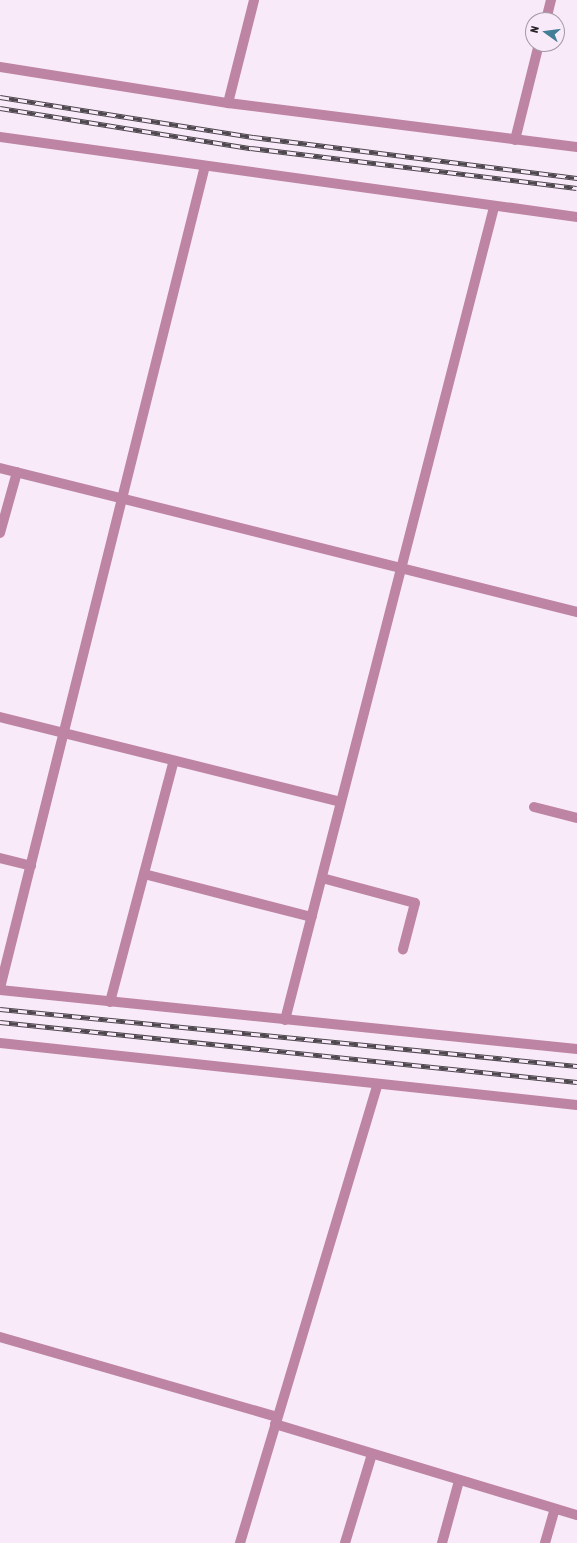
<!DOCTYPE html>
<style>
body{margin:0}
#map{position:relative;width:577px;height:1543px;overflow:hidden;background:#f8eaf8;font-family:"Asap Condensed",sans-serif}
div>[style]{position:absolute}
.minor>*{height:10px;margin:-5px;padding:0 5px;transform-origin:5px;border-radius:5px;background:#be84a3}
.rail>*{height:4.5px;margin-top:-2.25px;transform-origin:0;background:repeating-linear-gradient(90deg,#f8eaf8 0 9px,#4e474e 0 18px);box-sizing:border-box;border-block:1px solid #4e474e}
span{translate:-50% -50%;white-space:nowrap;text-align:center;line-height:1.15;-webkit-text-stroke:3px #f8eaf8;paint-order:stroke}
.north{position:absolute;left:525px;top:12px;width:40px;height:40px;box-sizing:border-box;background:#f8eaf8;border:1px solid #a399a3;border-radius:50%;rotate:284deg;font-size:11px;font-weight:700;line-height:16px;text-align:center;color:#241f24}
.north::after{content:'';display:block;margin:auto;width:14px;height:18px;background:#427e95;clip-path:polygon(50% 0,100% 100%,50% 72%,0 100%)}
</style>
<div id="map">
<div class="minor">
<div style="left:546px;top:20px;width:21px;rotate:-76deg"></div>
<div style="left:0;top:67px;width:231px;rotate:9deg"></div>
<div style="left:228px;top:103px;width:352px;rotate:7.2deg"></div>
<div style="left:228px;top:103px;width:106px;rotate:-75.8deg"></div>
<div style="left:0;top:137px;width:583px;rotate:7.89deg"></div>
<div style="left:515px;top:140px;width:99px;rotate:-76deg"></div>
<div style="left:0;top:468px;width:595px;rotate:14.01deg"></div>
<div style="left:0;top:533px;width:63px;rotate:-74.4deg"></div>
<div style="left:0;top:717px;width:350px;rotate:14deg"></div>
<div style="left:534px;top:807px;width:44px;rotate:14.3deg"></div>
<div style="left:0;top:858px;width:32px;rotate:14deg"></div>
<div style="left:144px;top:874px;width:173px;rotate:14.4deg"></div>
<div style="left:322px;top:878px;width:96px;rotate:15deg"></div>
<div style="left:415px;top:903px;width:48px;rotate:104.6deg"></div>
<div style="left:0;top:988px;width:847px;rotate:-76deg"></div>
<div style="left:0;top:990px;width:580px;rotate:5.84deg"></div>
<div style="left:110px;top:1002px;width:247px;rotate:-75.2deg"></div>
<div style="left:285px;top:1020px;width:839px;rotate:-75.58deg"></div>
<div style="left:0;top:1043px;width:580px;rotate:6.13deg"></div>
<div style="left:0;top:1337px;width:288px;rotate:16.1deg"></div>
<div style="left:275px;top:1424px;width:315px;rotate:16.8deg"></div>
<div style="left:240px;top:1543px;width:478px;rotate:-73.3deg"></div>
<div style="left:345px;top:1543px;width:93px;rotate:-73.1deg"></div>
<div style="left:442px;top:1543px;width:64px;rotate:-74.7deg"></div>
<div style="left:545px;top:1543px;width:35px;rotate:-74deg"></div>
</div>
<div class="rail">
<div style="left:0;top:97px;width:256px;rotate:9deg"></div>
<div style="left:253px;top:137px;width:327px;rotate:7.2deg"></div>
<div style="left:0;top:108px;width:254px;rotate:9.1deg"></div>
<div style="left:251px;top:148px;width:328px;rotate:7deg"></div>
<div style="left:0;top:1009px;width:580px;rotate:5.64deg"></div>
<div style="left:0;top:1022px;width:580px;rotate:5.94deg"></div>
</div>
<div class="north">N</div>
</div>
